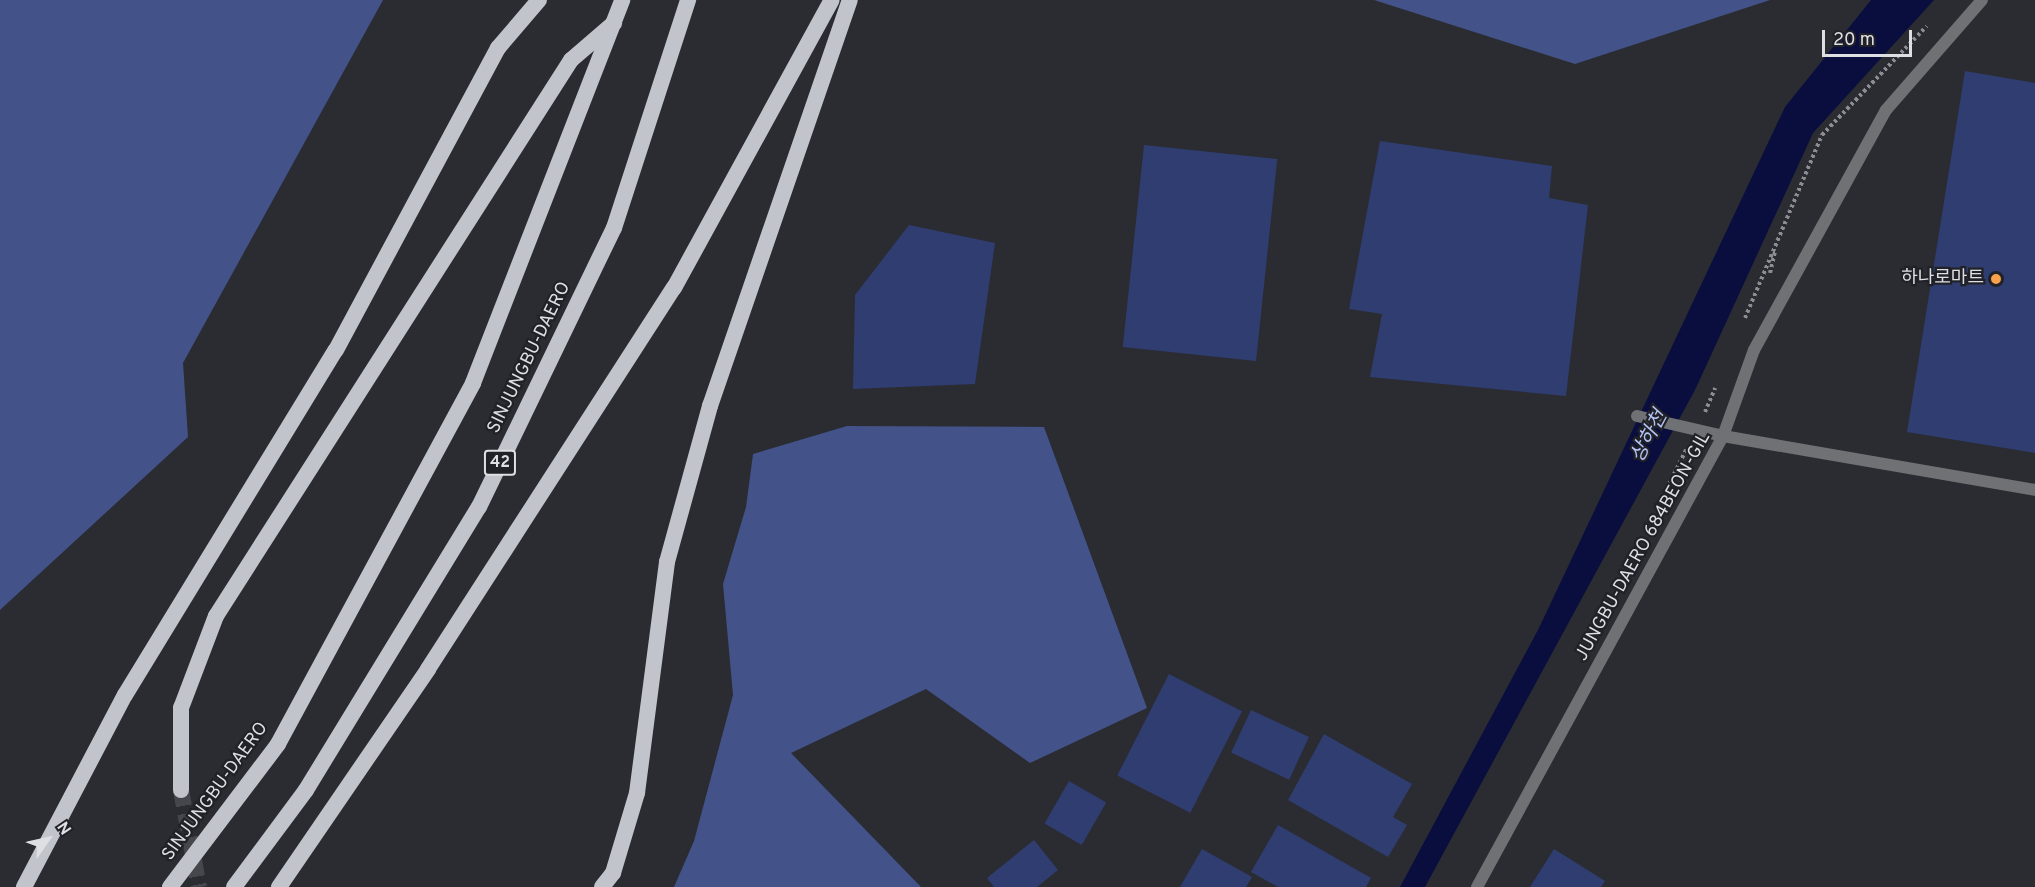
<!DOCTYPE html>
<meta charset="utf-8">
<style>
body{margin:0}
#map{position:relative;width:2035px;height:887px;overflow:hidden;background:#2a2c32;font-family:Overpass,"Noto Sans KR",sans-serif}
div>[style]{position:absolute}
.forest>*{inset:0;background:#435288}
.water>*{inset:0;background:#090e3e}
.building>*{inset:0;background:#303d71;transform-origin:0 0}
.trunk-tunnel>*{height:16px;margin-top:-8px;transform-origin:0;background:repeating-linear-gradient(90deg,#45474d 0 16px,transparent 0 24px)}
.path>*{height:4px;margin-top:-2px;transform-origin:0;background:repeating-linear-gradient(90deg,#8b8d92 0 3px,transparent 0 6px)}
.service>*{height:12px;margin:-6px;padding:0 6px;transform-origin:6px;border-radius:6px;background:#707174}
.minor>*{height:12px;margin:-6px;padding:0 6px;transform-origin:6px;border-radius:6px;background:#707174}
.trunk>*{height:16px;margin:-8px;padding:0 8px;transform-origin:8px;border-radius:8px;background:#c2c4cc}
.dots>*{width:16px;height:16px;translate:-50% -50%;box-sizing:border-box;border:3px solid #202228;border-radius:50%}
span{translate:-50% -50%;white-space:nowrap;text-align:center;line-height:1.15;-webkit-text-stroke:4.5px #202228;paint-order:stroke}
.shield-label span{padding:2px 4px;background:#202228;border:2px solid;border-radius:4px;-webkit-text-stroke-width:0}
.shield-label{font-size:16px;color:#dddfe3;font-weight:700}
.poi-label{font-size:18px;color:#dddfe3}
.right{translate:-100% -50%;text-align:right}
.street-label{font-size:18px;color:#dddfe3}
.water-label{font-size:20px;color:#b3c3f5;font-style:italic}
.north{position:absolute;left:18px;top:809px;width:60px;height:60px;-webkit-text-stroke:4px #202228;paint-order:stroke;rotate:56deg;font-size:16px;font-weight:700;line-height:24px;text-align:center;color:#dddfe3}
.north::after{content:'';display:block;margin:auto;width:21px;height:27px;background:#dddfe3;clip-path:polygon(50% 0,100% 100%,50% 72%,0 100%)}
.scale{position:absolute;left:1822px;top:30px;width:90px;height:27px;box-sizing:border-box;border:3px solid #dddfe3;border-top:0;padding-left:8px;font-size:18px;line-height:21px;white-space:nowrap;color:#dddfe3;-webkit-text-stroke:4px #202228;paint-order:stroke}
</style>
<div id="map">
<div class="forest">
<div style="clip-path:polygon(0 0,383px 0,183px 363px,188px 437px,0 610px)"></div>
<div style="clip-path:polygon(1374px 0,1770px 0,1575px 64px)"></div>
<div style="clip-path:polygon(847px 426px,1044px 427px,1147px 708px,1030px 763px,926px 689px,791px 753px,921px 887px,674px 887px,694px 841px,733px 695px,723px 584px,746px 507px,753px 454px)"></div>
</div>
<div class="water">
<div style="clip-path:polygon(1871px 0,1934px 0,1813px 133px,1695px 390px,1425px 887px,1400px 887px,1539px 628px,1785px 107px)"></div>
</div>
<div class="building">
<div style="clip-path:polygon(1965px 71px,2035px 83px,2035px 453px,1907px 432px)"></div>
<div style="clip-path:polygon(1380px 141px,1552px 166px,1549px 198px,1588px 205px,1566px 396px,1370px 377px,1382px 314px,1349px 309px)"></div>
<div style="left:1144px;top:145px;width:134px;height:203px;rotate:6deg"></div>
<div style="clip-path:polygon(909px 225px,995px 243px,975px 384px,853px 389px,855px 295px)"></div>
<div style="left:1169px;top:674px;width:82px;height:114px;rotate:27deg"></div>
<div style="left:1251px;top:710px;width:64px;height:47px;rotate:25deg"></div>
<div style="clip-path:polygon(1324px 734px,1412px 784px,1393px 817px,1407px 825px,1388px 857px,1288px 800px)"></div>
<div style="left:1069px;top:781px;width:43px;height:49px;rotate:30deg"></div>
<div style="clip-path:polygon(1278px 825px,1371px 878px,1366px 887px,1278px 887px,1251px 872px)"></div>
<div style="clip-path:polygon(1034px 840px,1058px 870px,1037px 887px,994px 887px,987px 878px)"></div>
<div style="clip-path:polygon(1202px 849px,1252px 877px,1246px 887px,1180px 887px)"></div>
<div style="clip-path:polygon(1554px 849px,1605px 881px,1601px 887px,1530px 887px)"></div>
</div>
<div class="trunk-tunnel">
<div style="left:181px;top:790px;width:99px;rotate:79.5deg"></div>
</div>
<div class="path">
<div style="left:1770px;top:273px;width:23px;rotate:-77deg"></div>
<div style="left:1745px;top:318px;width:199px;rotate:-67.2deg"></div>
<div style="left:1822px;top:135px;width:151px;rotate:-46.1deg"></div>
<div style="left:1705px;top:412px;width:26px;rotate:-67deg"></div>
<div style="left:1666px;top:490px;width:47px;rotate:-63.4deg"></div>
</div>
<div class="service">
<div style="left:1477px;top:887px;width:514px;rotate:-61.39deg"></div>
<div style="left:1723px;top:436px;width:91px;rotate:-70.2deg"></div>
<div style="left:1754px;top:350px;width:274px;rotate:-61.2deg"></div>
<div style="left:1886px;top:110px;width:146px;rotate:-48.9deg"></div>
</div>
<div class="minor">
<div style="left:1637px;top:416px;width:88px;rotate:13.1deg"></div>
<div style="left:1723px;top:436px;width:317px;rotate:9.8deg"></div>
</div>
<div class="trunk">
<div style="left:181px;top:790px;width:82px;rotate:-90deg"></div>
<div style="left:181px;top:708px;width:98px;rotate:-69.2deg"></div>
<div style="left:216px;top:616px;width:660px;rotate:-57.44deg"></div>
<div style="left:571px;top:60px;width:57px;rotate:-40.7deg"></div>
<div style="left:24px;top:887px;width:217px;rotate:-62.3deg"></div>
<div style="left:125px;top:695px;width:404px;rotate:-58.6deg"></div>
<div style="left:336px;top:350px;width:343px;rotate:-61.8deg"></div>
<div style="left:498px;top:48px;width:63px;rotate:-49.5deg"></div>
<div style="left:170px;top:887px;width:179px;rotate:-52.9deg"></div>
<div style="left:278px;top:744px;width:410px;rotate:-61.6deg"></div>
<div style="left:473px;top:383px;width:411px;rotate:-68.7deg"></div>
<div style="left:234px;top:887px;width:121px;rotate:-53.4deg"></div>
<div style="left:306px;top:790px;width:332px;rotate:-58.6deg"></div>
<div style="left:479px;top:507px;width:310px;rotate:-64.2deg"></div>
<div style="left:614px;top:228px;width:240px;rotate:-72deg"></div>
<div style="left:279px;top:887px;width:264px;rotate:-55.6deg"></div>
<div style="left:428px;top:669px;width:454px;rotate:-57.2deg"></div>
<div style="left:674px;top:288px;width:328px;rotate:-61.3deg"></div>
<div style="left:602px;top:887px;width:18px;rotate:-52deg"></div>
<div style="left:613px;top:873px;width:84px;rotate:-73.3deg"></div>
<div style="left:637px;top:793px;width:233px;rotate:-82.6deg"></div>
<div style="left:667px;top:562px;width:162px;rotate:-74.6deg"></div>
<div style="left:710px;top:406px;width:429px;rotate:-71deg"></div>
</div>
<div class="dots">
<div style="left:1996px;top:279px;background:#f9a04c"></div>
</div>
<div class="shield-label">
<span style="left:500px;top:463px">42</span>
</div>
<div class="poi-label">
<span class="right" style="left:1984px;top:279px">하나로마트</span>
</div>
<div class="street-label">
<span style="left:530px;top:358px;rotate:-64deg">SINJUNGBU-DAERO</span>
<span style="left:1644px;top:547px;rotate:-61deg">JUNGBU-DAERO 684BEON-GIL</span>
<span style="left:216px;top:792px;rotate:-54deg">SINJUNGBU-DAERO</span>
</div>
<div class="water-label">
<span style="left:1650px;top:437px;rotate:-62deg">상하천</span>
</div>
<div class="north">N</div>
<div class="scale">20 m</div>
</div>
